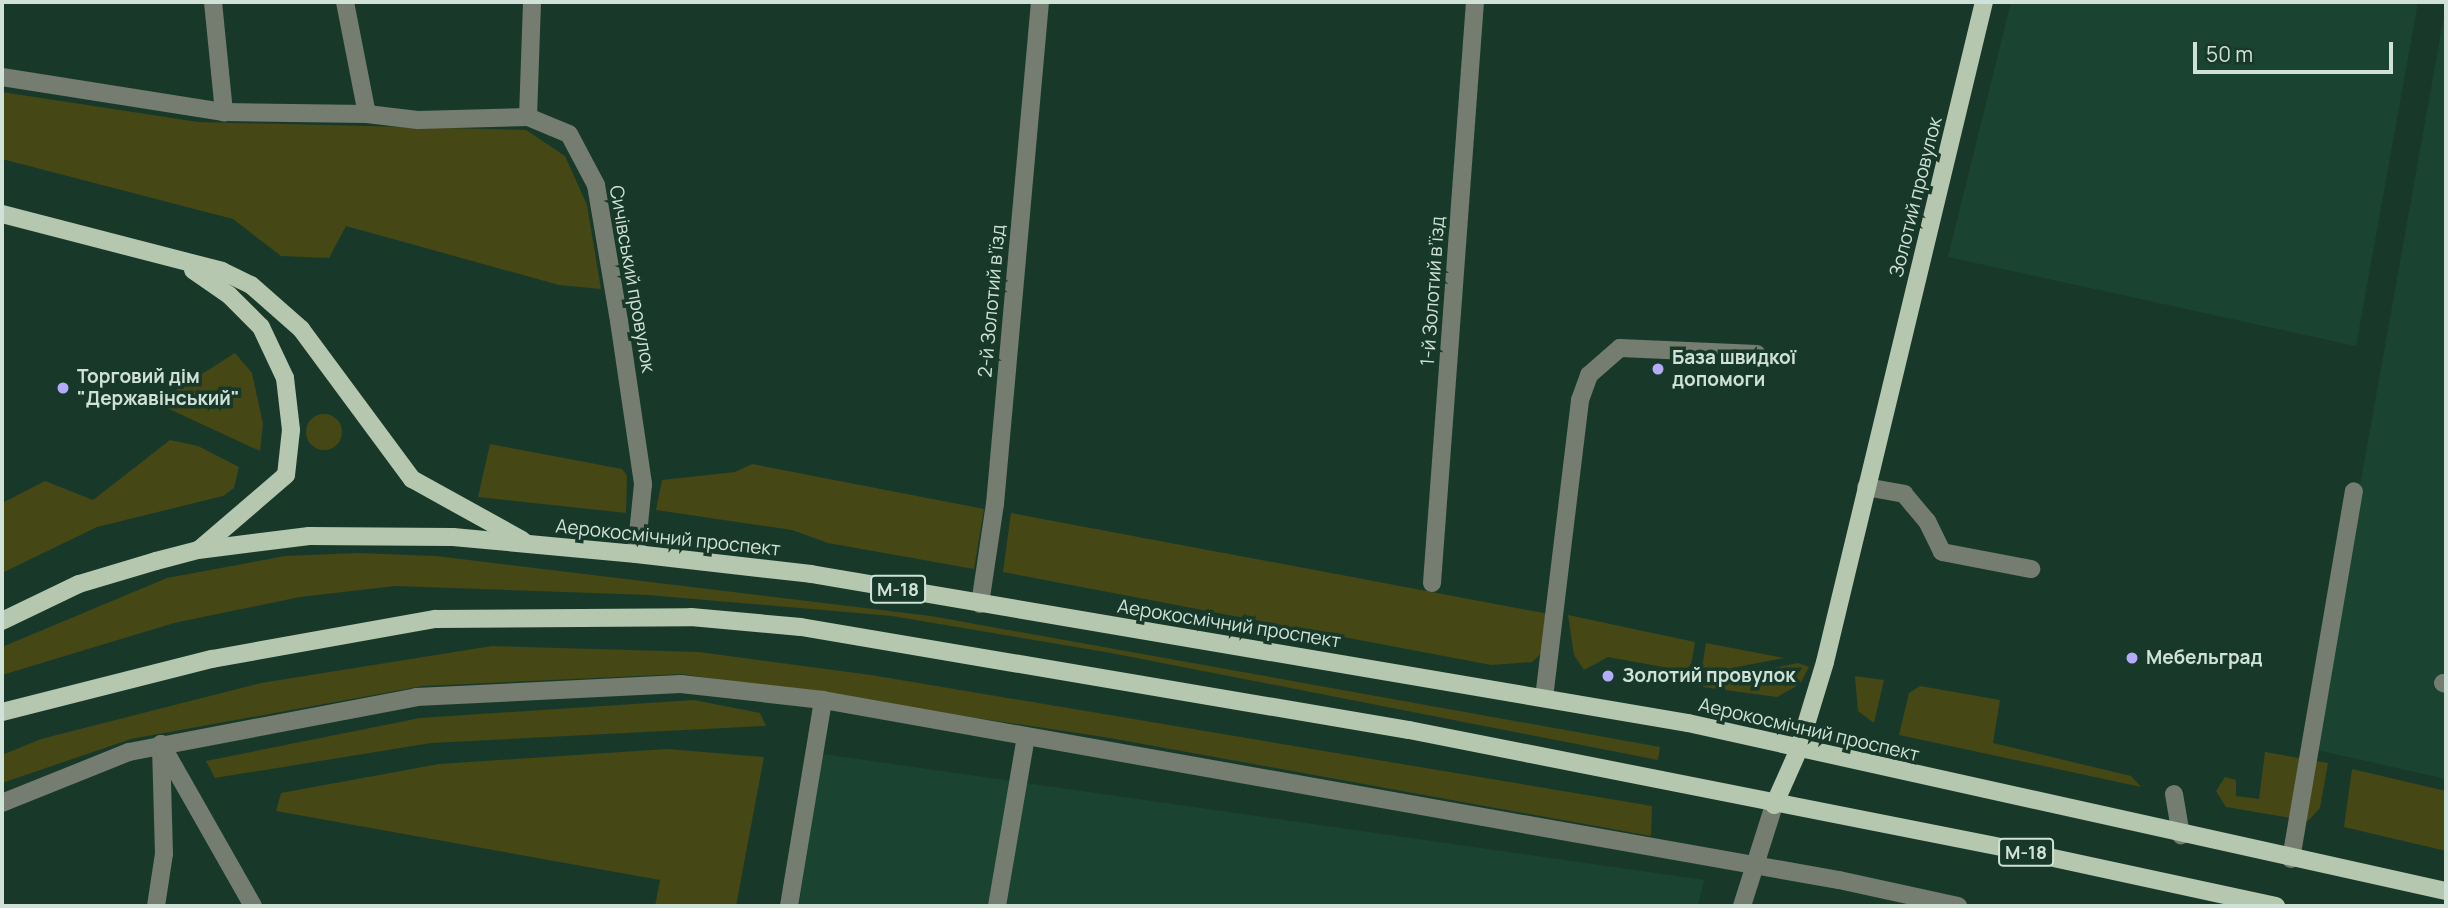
<!DOCTYPE html>
<meta charset="utf-8">
<style>
body{margin:0}
#map{position:relative;width:2448px;height:908px;overflow:hidden;background:#18392a;font-family:Manrope,sans-serif}
div>[style]{position:absolute}
.built>*{inset:0;background:#1a4431}
.green>*{inset:0;background:#454715}
.round{border-radius:50%}
.minor>*{height:18px;margin:-9px;padding:0 9px;transform-origin:9px;border-radius:9px;background:#747d70}
.major>*{height:18px;margin:-9px;padding:0 9px;transform-origin:9px;border-radius:9px;background:#b5c7ae}
.dots>*{width:19px;height:19px;translate:-50% -50%;box-sizing:border-box;border:4px solid #18392a;border-radius:50%}
span{translate:-50% -50%;white-space:nowrap;text-align:center;line-height:1.15;-webkit-text-stroke:7px #18392a;paint-order:stroke}
.shield-label span{padding:2px 5px;background:#18392a;border:2px solid;border-radius:5px;-webkit-text-stroke-width:0}
.shield-label{font-size:18px;color:#d0e2d8;font-weight:700}
.street-label{font-size:19px;color:#d0e2d8}
.poi-label{font-size:19px;color:#d0e2d8;font-weight:700}
.left{translate:0 -50%;text-align:left}
.frame{position:absolute;inset:0;border:4px solid #d0e2d8;pointer-events:none}
.scale{position:absolute;left:2193px;top:42px;width:200px;height:32px;box-sizing:border-box;border:4px solid #d0e2d8;border-top:0;padding-left:9px;font-size:21px;line-height:24px;white-space:nowrap;color:#d0e2d8;-webkit-text-stroke:5px #18392a;paint-order:stroke}
</style>
<div id="map">
<div class="built">
<div style="clip-path:polygon(2011px 2px,2418px 2px,2356px 346px,1948px 257px)"></div>
<div style="clip-path:polygon(2446px 5px,2446px 779px,2313px 749px)"></div>
<div style="clip-path:polygon(822px 754px,1704px 880px,1698px 906px,799px 906px)"></div>
</div>
<div class="green">
<div style="clip-path:polygon(2px 92px,198px 122px,526px 130px,565px 156px,587px 205px,601px 289px,559px 285px,346px 226px,329px 258px,281px 256px,233px 219px,2px 159px)"></div>
<div style="clip-path:polygon(235px 353px,252px 373px,263px 424px,260px 451px,156px 403px)"></div>
<div class="round" style="left:306px;top:414px;width:36px;height:36px"></div>
<div style="clip-path:polygon(170px 440px,198px 446px,239px 467px,234px 488px,223px 496px,97px 527px,2px 573px,2px 503px,45px 481px,93px 500px)"></div>
<div style="clip-path:polygon(490px 444px,622px 469px,627px 476px,626px 513px,478px 497px)"></div>
<div style="clip-path:polygon(752px 464px,984px 509px,974px 569px,828px 543px,792px 530px,656px 510px,662px 480px,735px 472px)"></div>
<div style="clip-path:polygon(1011px 513px,1549px 614px,1545px 650px,1532px 662px,1491px 665px,1003px 572px)"></div>
<div style="clip-path:polygon(358px 553px,436px 556px,931px 616px,1660px 747px,1658px 760px,1111px 653px,892px 616px,648px 595px,395px 586px,300px 597px,174px 623px,2px 675px,2px 647px,167px 578px,285px 556px)"></div>
<div style="clip-path:polygon(1568px 615px,1695px 642px,1690px 672px,1608px 657px,1584px 670px,1574px 655px)"></div>
<div style="clip-path:polygon(1706px 643px,1784px 658px,1701px 674px)"></div>
<div style="clip-path:polygon(492px 646px,699px 652px,871px 675px,1652px 806px,1651px 836px,1104px 737px,682px 674px,423px 686px,131px 739px,2px 783px,2px 755px,41px 739px,261px 683px)"></div>
<div style="clip-path:polygon(1798px 663px,1809px 667px,1800px 684px,1777px 697px,1703px 687px,1704px 682px)"></div>
<div style="clip-path:polygon(1855px 676px,1884px 680px,1874px 723px,1858px 711px)"></div>
<div style="clip-path:polygon(1920px 686px,2000px 700px,1993px 743px,2131px 776px,2141px 787px,1899px 735px,1909px 693px)"></div>
<div style="clip-path:polygon(694px 700px,760px 713px,766px 726px,431px 743px,215px 778px,206px 761px,420px 718px)"></div>
<div style="clip-path:polygon(667px 749px,764px 757px,736px 906px,655px 906px,660px 880px,276px 811px,281px 793px,439px 764px)"></div>
<div style="clip-path:polygon(2265px 752px,2328px 763px,2320px 808px,2308px 821px,2226px 807px,2216px 791px,2225px 777px,2236px 780px,2236px 796px,2259px 799px)"></div>
<div style="clip-path:polygon(2352px 769px,2446px 791px,2446px 851px,2344px 827px)"></div>
</div>
<div class="minor">
<div style="left:213px;top:2px;width:111px;rotate:84.3deg"></div>
<div style="left:224px;top:112px;width:143px;rotate:0.8deg"></div>
<div style="left:367px;top:114px;width:51px;rotate:6.7deg"></div>
<div style="left:418px;top:120px;width:110px;rotate:-1.6deg"></div>
<div style="left:528px;top:117px;width:44px;rotate:22.5deg"></div>
<div style="left:569px;top:134px;width:58px;rotate:62.1deg"></div>
<div style="left:596px;top:185px;width:138px;rotate:80.4deg"></div>
<div style="left:619px;top:321px;width:165px;rotate:81.6deg"></div>
<div style="left:643px;top:484px;width:70px;rotate:95.7deg"></div>
<div style="left:345px;top:2px;width:114px;rotate:78.9deg"></div>
<div style="left:2px;top:77px;width:225px;rotate:9deg"></div>
<div style="left:528px;top:117px;width:115px;rotate:-88deg"></div>
<div style="left:1866px;top:487px;width:39px;rotate:10deg"></div>
<div style="left:1904px;top:494px;width:35px;rotate:50deg"></div>
<div style="left:1927px;top:521px;width:34px;rotate:64deg"></div>
<div style="left:1942px;top:552px;width:91px;rotate:10.8deg"></div>
<div style="left:1432px;top:583px;width:583px;rotate:-85.77deg"></div>
<div style="left:980px;top:604px;width:101px;rotate:-81.5deg"></div>
<div style="left:995px;top:504px;width:504px;rotate:-84.88deg"></div>
<div style="left:2443px;top:683px;width:3px;rotate:18deg"></div>
<div style="left:1544px;top:698px;width:300px;rotate:-83.1deg"></div>
<div style="left:1580px;top:400px;width:27px;rotate:-70deg"></div>
<div style="left:1589px;top:375px;width:41px;rotate:-41.1deg"></div>
<div style="left:1620px;top:348px;width:137px;rotate:2.5deg"></div>
<div style="left:2174px;top:794px;width:42px;rotate:80.3deg"></div>
<div style="left:2px;top:803px;width:137px;rotate:-21.9deg"></div>
<div style="left:129px;top:752px;width:292px;rotate:-10.8deg"></div>
<div style="left:416px;top:697px;width:265px;rotate:-2.8deg"></div>
<div style="left:681px;top:684px;width:143px;rotate:6.4deg"></div>
<div style="left:823px;top:700px;width:1032px;rotate:10.05deg"></div>
<div style="left:1839px;top:880px;width:122px;rotate:12.3deg"></div>
<div style="left:2291px;top:859px;width:373px;rotate:-80.3deg"></div>
<div style="left:156px;top:906px;width:53px;rotate:-81.3deg"></div>
<div style="left:164px;top:854px;width:110px;rotate:-91.6deg"></div>
<div style="left:161px;top:744px;width:186px;rotate:60.4deg"></div>
<div style="left:789px;top:906px;width:209px;rotate:-80.6deg"></div>
<div style="left:997px;top:906px;width:172px;rotate:-80.3deg"></div>
<div style="left:1742px;top:906px;width:106px;rotate:-72.4deg"></div>
</div>
<div class="major">
<div style="left:2px;top:214px;width:227px;rotate:14.5deg"></div>
<div style="left:222px;top:271px;width:32px;rotate:26deg"></div>
<div style="left:251px;top:285px;width:67px;rotate:41.3deg"></div>
<div style="left:301px;top:329px;width:187px;rotate:53.5deg"></div>
<div style="left:412px;top:479px;width:126px;rotate:29deg"></div>
<div style="left:193px;top:270px;width:44px;rotate:34.8deg"></div>
<div style="left:229px;top:295px;width:45px;rotate:45deg"></div>
<div style="left:261px;top:327px;width:56px;rotate:64.8deg"></div>
<div style="left:285px;top:378px;width:52px;rotate:83.4deg"></div>
<div style="left:291px;top:430px;width:45px;rotate:96.3deg"></div>
<div style="left:286px;top:475px;width:113px;rotate:139.3deg"></div>
<div style="left:2px;top:621px;width:85px;rotate:-25.7deg"></div>
<div style="left:79px;top:584px;width:80px;rotate:-16.6deg"></div>
<div style="left:156px;top:561px;width:43px;rotate:-14.7deg"></div>
<div style="left:198px;top:550px;width:112px;rotate:-7.2deg"></div>
<div style="left:309px;top:536px;width:144px;rotate:0.4deg"></div>
<div style="left:453px;top:537px;width:184px;rotate:5.3deg"></div>
<div style="left:636px;top:554px;width:176px;rotate:6.5deg"></div>
<div style="left:811px;top:574px;width:890px;rotate:9.64deg"></div>
<div style="left:1688px;top:723px;width:776px;rotate:12.5deg"></div>
<div style="left:2px;top:712px;width:217px;rotate:-14.2deg"></div>
<div style="left:212px;top:659px;width:227px;rotate:-10.2deg"></div>
<div style="left:435px;top:619px;width:256px;rotate:-0.4deg"></div>
<div style="left:691px;top:617px;width:110px;rotate:5.2deg"></div>
<div style="left:801px;top:627px;width:617px;rotate:9.62deg"></div>
<div style="left:1409px;top:730px;width:624px;rotate:11.18deg"></div>
<div style="left:2021px;top:851px;width:261px;rotate:12.2deg"></div>
<div style="left:1774px;top:805px;width:59px;rotate:-66deg"></div>
<div style="left:1798px;top:751px;width:93px;rotate:-73.1deg"></div>
<div style="left:1825px;top:662px;width:679px;rotate:-76.46deg"></div>
</div>
<div class="dots">
<div style="left:1658px;top:369px;background:#b4acf9"></div>
<div style="left:63px;top:388px;background:#b4acf9"></div>
<div style="left:2132px;top:658px;background:#b4acf9"></div>
<div style="left:1608px;top:676px;background:#b4acf9"></div>
</div>
<div class="shield-label">
<span style="left:898px;top:589px">М-18</span>
<span style="left:2026px;top:852px">М-18</span>
</div>
<div class="street-label">
<span style="left:1916px;top:197px;rotate:-76deg">Золотий провулок</span>
<span style="left:632px;top:279px;rotate:80deg">Сичівський провулок</span>
<span style="left:1433px;top:291px;rotate:-86deg">1-й Золотий в’їзд</span>
<span style="left:992px;top:301px;rotate:-85deg">2-й Золотий в’їзд</span>
<span style="left:668px;top:538px;rotate:6deg">Аерокосмічний проспект</span>
<span style="left:1229px;top:624px;rotate:9deg">Аерокосмічний проспект</span>
<span style="left:1809px;top:730px;rotate:13deg">Аерокосмічний проспект</span>
</div>
<div class="poi-label">
<span class="left" style="left:1672px;top:369px">База швидкої<br>допомоги</span>
<span class="left" style="left:77px;top:388px">Торговий дім<br>"Державінський"</span>
<span class="left" style="left:2146px;top:658px">Мебельград</span>
<span class="left" style="left:1622px;top:676px">Золотий провулок</span>
</div>
<div class="frame"></div>
<div class="scale">50 m</div>
</div>
